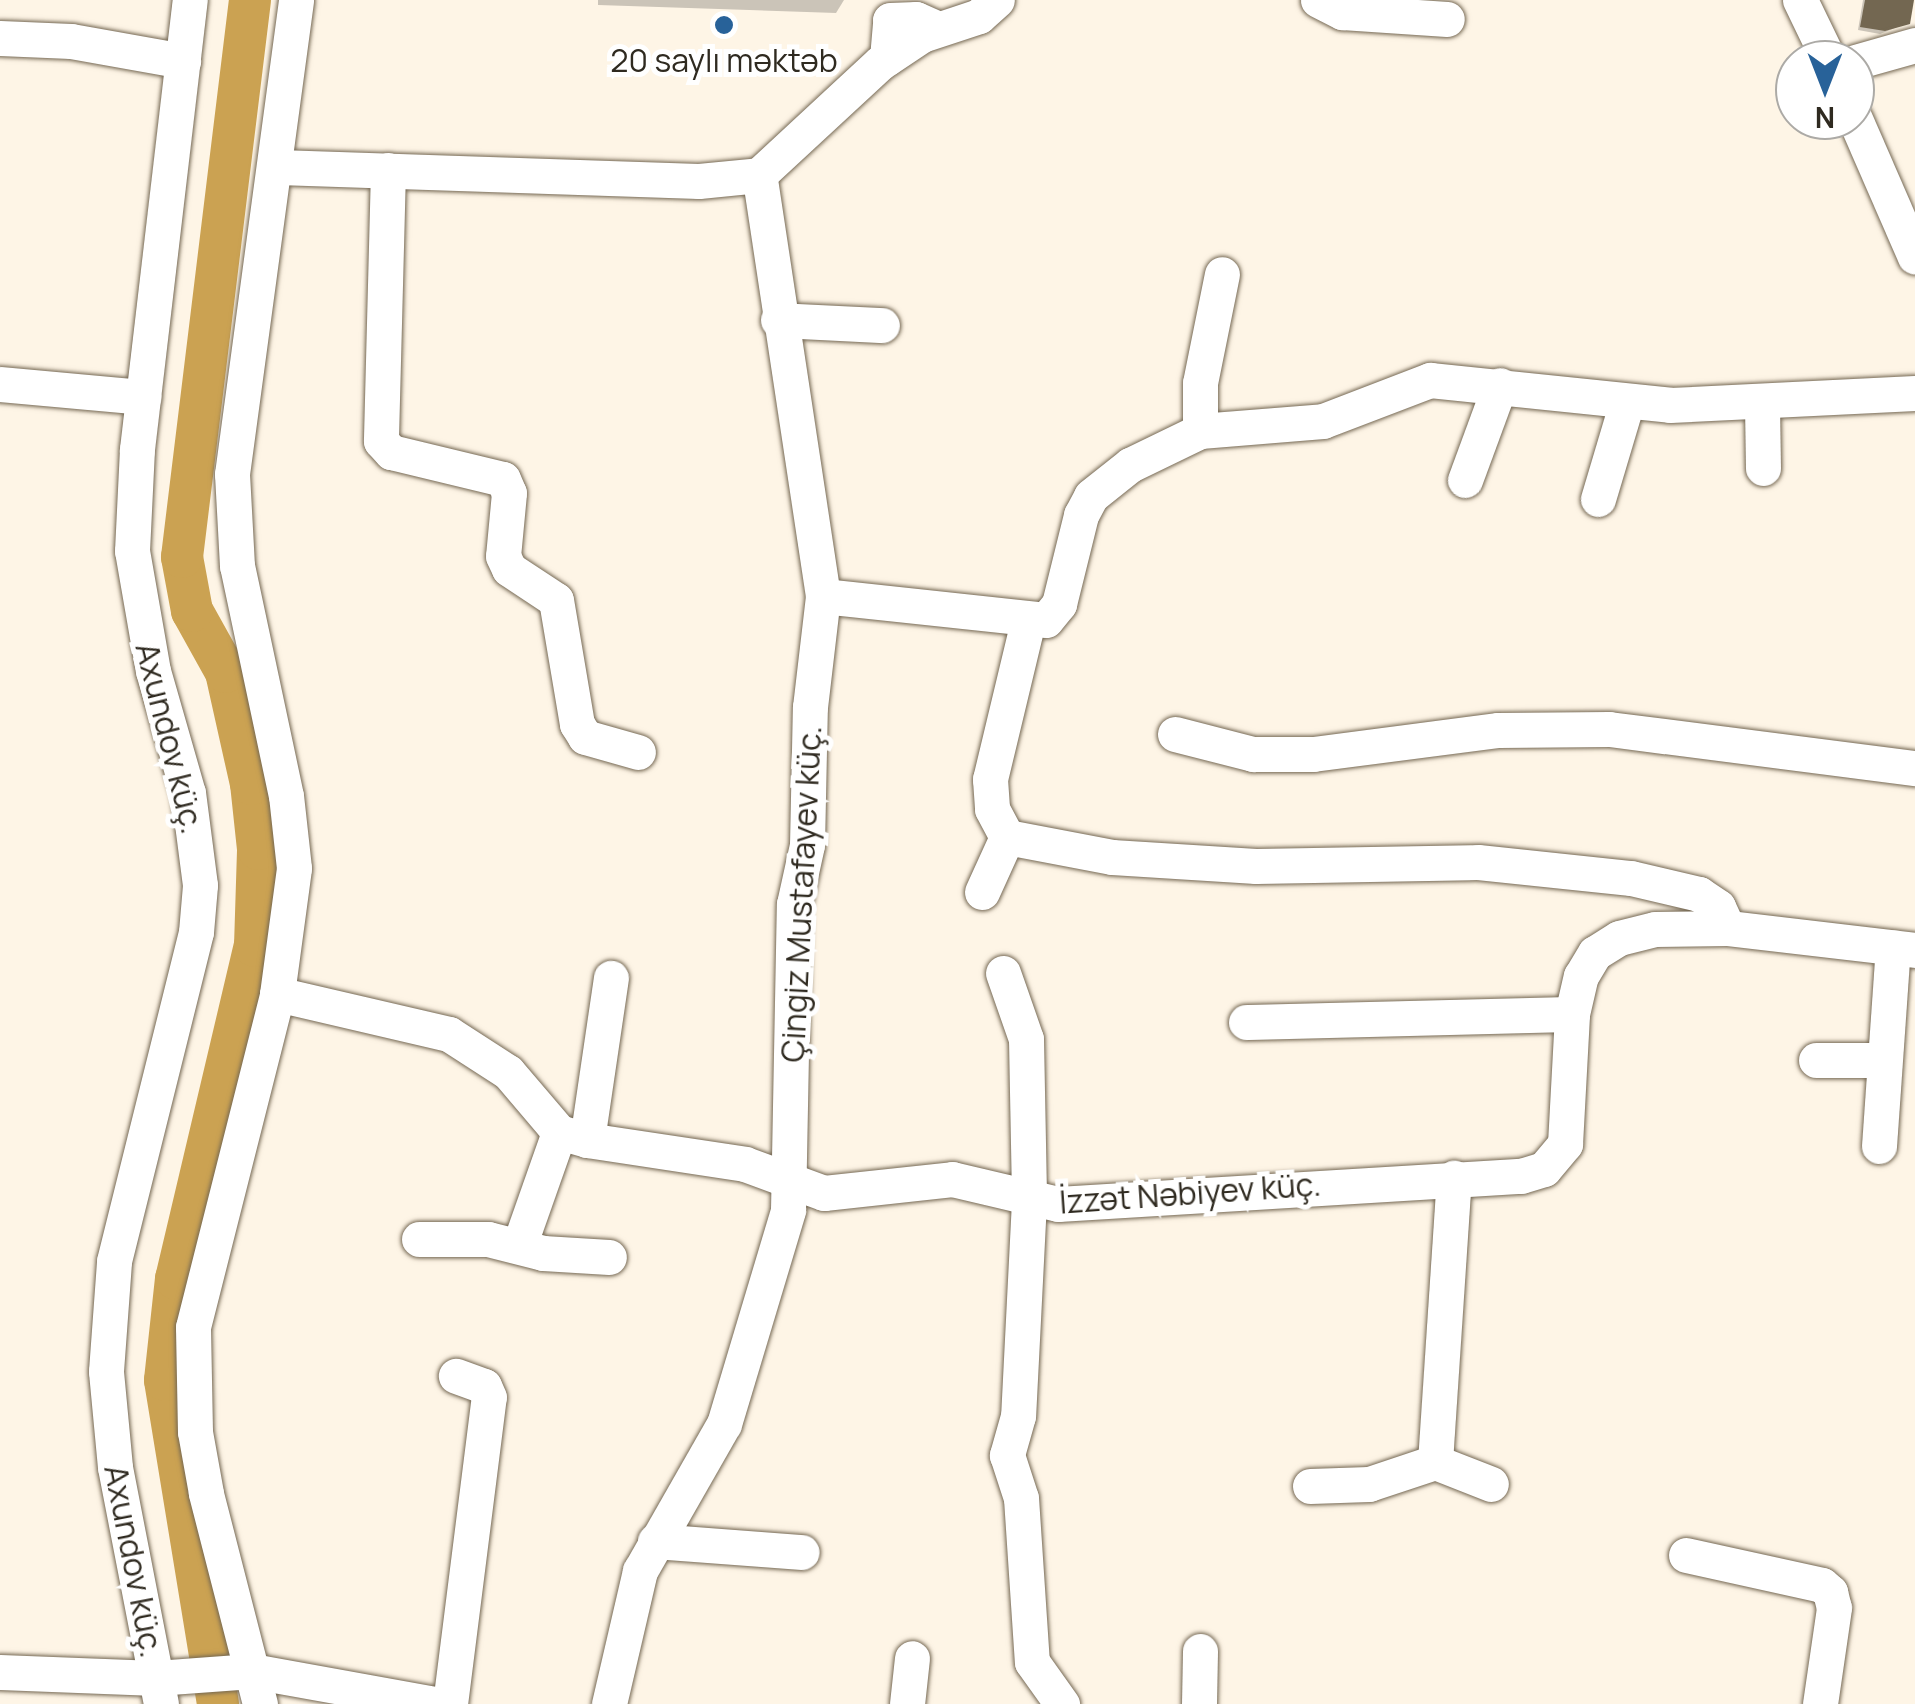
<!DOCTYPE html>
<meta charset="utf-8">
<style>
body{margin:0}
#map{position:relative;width:1915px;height:1704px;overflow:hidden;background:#fef5e6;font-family:Manrope,sans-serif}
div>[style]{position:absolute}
.shadow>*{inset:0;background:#0003}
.river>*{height:42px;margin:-21px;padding:0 21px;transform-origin:21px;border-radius:21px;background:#cba252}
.building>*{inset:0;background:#736751}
.roads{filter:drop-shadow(0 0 2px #756853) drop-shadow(0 0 2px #756853)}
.minor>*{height:35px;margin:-17.5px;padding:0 17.5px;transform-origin:17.5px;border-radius:17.5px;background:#fff}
.dots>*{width:28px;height:28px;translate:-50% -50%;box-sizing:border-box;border:5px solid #fff;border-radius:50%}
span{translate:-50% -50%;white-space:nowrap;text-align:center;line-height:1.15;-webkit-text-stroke:10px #fff;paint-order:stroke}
.poi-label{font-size:32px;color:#2f2a20}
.street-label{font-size:32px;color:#2f2a20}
.north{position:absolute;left:1775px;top:40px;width:100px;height:100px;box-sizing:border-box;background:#fff;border:2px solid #acaaa6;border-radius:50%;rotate:180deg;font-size:28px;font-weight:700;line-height:40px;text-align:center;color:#2f2a20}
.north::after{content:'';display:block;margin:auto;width:35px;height:45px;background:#286299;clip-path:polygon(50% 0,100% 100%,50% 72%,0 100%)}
</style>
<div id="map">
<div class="shadow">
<div style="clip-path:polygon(598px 0,844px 0,836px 13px,598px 5px)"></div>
<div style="clip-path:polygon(1863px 0,1911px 0,1907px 23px,1880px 34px,1858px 30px)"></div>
</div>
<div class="river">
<div style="left:218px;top:1704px;width:328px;rotate:-99.3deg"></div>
<div style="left:165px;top:1380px;width:102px;rotate:-83.8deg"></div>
<div style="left:176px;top:1279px;width:342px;rotate:-76.7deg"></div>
<div style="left:255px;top:946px;width:97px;rotate:-88.2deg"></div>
<div style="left:258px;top:849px;width:65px;rotate:-96.1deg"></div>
<div style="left:251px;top:784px;width:115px;rotate:-102.6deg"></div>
<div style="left:226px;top:672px;width:70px;rotate:-119.1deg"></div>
<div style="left:192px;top:611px;width:55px;rotate:-100.5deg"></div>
<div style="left:182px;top:557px;width:561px;rotate:-83.04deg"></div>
</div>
<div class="building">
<div style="clip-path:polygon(1865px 0,1914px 0,1910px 24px,1885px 31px,1860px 27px)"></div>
</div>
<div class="roads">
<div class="minor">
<div style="left:1318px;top:0;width:27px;rotate:27deg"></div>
<div style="left:1342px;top:12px;width:105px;rotate:3.8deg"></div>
<div style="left:1800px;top:0;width:67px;rotate:64.2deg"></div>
<div style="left:0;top:38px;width:71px;rotate:2.4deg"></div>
<div style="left:71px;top:41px;width:114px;rotate:10.1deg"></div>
<div style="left:887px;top:58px;width:38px;rotate:-85deg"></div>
<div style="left:890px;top:20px;width:26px;rotate:-2deg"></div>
<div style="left:916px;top:19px;width:24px;rotate:24deg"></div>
<div style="left:1855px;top:62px;width:62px;rotate:-15.8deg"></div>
<div style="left:1855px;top:119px;width:150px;rotate:66.5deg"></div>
<div style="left:278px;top:167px;width:421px;rotate:1.9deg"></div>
<div style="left:699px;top:181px;width:60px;rotate:-5.7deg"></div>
<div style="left:388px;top:170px;width:271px;rotate:91.5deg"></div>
<div style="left:381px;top:441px;width:15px;rotate:48deg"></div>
<div style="left:391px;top:452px;width:115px;rotate:13.6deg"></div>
<div style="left:503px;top:479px;width:15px;rotate:67deg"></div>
<div style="left:509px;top:493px;width:63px;rotate:95.4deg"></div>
<div style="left:503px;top:556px;width:14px;rotate:65deg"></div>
<div style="left:509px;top:569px;width:56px;rotate:33.4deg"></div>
<div style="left:556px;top:600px;width:126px;rotate:80.4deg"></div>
<div style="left:577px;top:724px;width:15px;rotate:58deg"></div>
<div style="left:585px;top:737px;width:55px;rotate:15.8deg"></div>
<div style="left:778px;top:320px;width:104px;rotate:2.8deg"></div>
<div style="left:0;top:384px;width:144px;rotate:5.2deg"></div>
<div style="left:1762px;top:405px;width:63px;rotate:89.1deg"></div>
<div style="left:1200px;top:431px;width:48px;rotate:-90deg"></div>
<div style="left:1200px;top:383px;width:111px;rotate:-78.6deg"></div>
<div style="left:1465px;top:480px;width:101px;rotate:-69.8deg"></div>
<div style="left:1598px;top:499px;width:101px;rotate:-73.4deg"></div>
<div style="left:823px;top:596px;width:224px;rotate:6.1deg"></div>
<div style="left:1046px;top:620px;width:21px;rotate:-51deg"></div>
<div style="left:1059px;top:604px;width:92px;rotate:-76.1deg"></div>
<div style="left:1081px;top:515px;width:21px;rotate:-62deg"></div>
<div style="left:1091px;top:496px;width:50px;rotate:-38.5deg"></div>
<div style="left:1130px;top:465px;width:78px;rotate:-25.9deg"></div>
<div style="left:1200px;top:431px;width:123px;rotate:-4.6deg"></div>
<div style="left:1323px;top:421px;width:115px;rotate:-21deg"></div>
<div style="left:1430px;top:380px;width:241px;rotate:5.9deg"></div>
<div style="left:1670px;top:405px;width:245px;rotate:-2.8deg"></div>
<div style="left:1028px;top:621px;width:163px;rotate:103.5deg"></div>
<div style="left:990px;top:779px;width:30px;rotate:86deg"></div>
<div style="left:992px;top:809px;width:32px;rotate:62deg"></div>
<div style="left:1007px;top:837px;width:107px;rotate:10.8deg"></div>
<div style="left:1112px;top:857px;width:144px;rotate:3.6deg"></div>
<div style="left:1256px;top:866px;width:222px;rotate:-1deg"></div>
<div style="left:1478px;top:862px;width:154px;rotate:6deg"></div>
<div style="left:1631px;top:878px;width:70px;rotate:13.2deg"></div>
<div style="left:1699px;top:894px;width:23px;rotate:34deg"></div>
<div style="left:1718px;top:907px;width:23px;rotate:65deg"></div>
<div style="left:1175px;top:734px;width:81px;rotate:14.4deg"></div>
<div style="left:1253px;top:754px;width:60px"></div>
<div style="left:1313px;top:754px;width:187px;rotate:-7.4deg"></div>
<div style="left:1498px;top:730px;width:111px;rotate:-0.5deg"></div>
<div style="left:1609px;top:729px;width:308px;rotate:7.3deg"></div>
<div style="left:982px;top:892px;width:60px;rotate:-65.6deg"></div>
<div style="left:1003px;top:973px;width:70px;rotate:70.8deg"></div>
<div style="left:1026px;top:1039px;width:162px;rotate:88.9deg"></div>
<div style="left:1029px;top:1201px;width:215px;rotate:92.9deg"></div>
<div style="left:1018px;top:1416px;width:41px;rotate:105.8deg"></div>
<div style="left:1007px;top:1455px;width:45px;rotate:72deg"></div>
<div style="left:1021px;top:1498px;width:164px;rotate:86.2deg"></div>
<div style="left:1032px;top:1662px;width:52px;rotate:54.5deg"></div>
<div style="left:277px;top:994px;width:177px;rotate:13.1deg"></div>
<div style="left:449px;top:1034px;width:70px;rotate:32.8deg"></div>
<div style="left:508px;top:1072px;width:79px;rotate:49.6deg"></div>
<div style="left:559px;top:1132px;width:29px;rotate:16deg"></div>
<div style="left:587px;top:1140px;width:160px;rotate:8.6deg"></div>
<div style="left:745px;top:1164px;width:84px;rotate:20.2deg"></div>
<div style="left:824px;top:1193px;width:129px;rotate:-6.2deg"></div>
<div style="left:952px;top:1179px;width:109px;rotate:13.3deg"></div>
<div style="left:1058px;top:1204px;width:464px;rotate:-3.5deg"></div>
<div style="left:1521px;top:1176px;width:24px;rotate:-17deg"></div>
<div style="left:1544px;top:1169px;width:33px;rotate:-50deg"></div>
<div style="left:1565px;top:1144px;width:130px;rotate:-86.9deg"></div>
<div style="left:1572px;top:1014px;width:39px;rotate:-77deg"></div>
<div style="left:1581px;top:976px;width:27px;rotate:-59deg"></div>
<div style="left:1595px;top:953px;width:28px;rotate:-32deg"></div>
<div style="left:1619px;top:938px;width:37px;rotate:-14deg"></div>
<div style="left:1655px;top:929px;width:73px;rotate:-0.8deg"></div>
<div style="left:1728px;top:928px;width:188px;rotate:6.7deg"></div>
<div style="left:1246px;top:1022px;width:326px;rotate:-1.4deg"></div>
<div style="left:1816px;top:1060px;width:67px"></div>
<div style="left:587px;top:1140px;width:164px;rotate:-81.6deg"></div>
<div style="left:1879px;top:1146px;width:199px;rotate:-86deg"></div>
<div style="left:419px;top:1239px;width:69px"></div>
<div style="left:488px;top:1239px;width:57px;rotate:14.3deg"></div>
<div style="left:543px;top:1253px;width:66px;rotate:3.5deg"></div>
<div style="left:520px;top:1243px;width:118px;rotate:-70.6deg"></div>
<div style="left:1435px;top:1462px;width:285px;rotate:-86.2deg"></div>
<div style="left:1310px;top:1486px;width:59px;rotate:-1.9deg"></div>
<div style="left:1369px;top:1484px;width:70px;rotate:-18.4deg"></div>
<div style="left:1435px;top:1462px;width:60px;rotate:21.4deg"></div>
<div style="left:655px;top:1541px;width:147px;rotate:4.3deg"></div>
<div style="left:1686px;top:1555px;width:139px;rotate:12.4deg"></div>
<div style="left:1822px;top:1585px;width:11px;rotate:41deg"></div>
<div style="left:1830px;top:1592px;width:16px;rotate:76deg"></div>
<div style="left:1834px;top:1608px;width:97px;rotate:98.3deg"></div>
<div style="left:0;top:1672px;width:156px;rotate:2.2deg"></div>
<div style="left:156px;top:1678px;width:96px;rotate:-4.2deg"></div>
<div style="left:252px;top:1671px;width:187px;rotate:10.2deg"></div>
<div style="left:161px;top:1704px;width:241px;rotate:-101deg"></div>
<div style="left:115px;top:1467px;width:96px;rotate:-95.4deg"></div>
<div style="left:106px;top:1371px;width:110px;rotate:-85.8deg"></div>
<div style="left:114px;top:1261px;width:339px;rotate:-76deg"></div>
<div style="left:196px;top:932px;width:47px;rotate:-85.1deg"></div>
<div style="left:200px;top:885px;width:93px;rotate:-97.4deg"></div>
<div style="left:188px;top:793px;width:127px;rotate:-106deg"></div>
<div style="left:153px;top:671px;width:122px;rotate:-99.9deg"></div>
<div style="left:132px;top:551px;width:102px;rotate:-87.2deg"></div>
<div style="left:137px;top:449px;width:452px;rotate:-83.3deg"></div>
<div style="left:260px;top:1704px;width:218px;rotate:-104.4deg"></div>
<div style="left:206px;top:1493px;width:62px;rotate:-100.2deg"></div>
<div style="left:195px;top:1432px;width:105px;rotate:-91.1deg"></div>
<div style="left:193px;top:1327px;width:343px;rotate:-75.8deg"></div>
<div style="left:277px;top:994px;width:127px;rotate:-82.3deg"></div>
<div style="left:294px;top:868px;width:72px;rotate:-96.3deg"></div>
<div style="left:286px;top:796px;width:235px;rotate:-102deg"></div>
<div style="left:237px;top:566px;width:92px;rotate:-93.1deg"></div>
<div style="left:232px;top:474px;width:478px;rotate:-82.3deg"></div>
<div style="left:450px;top:1704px;width:309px;rotate:-82.8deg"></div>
<div style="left:489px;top:1397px;width:12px;rotate:-114deg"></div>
<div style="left:484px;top:1386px;width:30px;rotate:-160deg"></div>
<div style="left:609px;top:1704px;width:137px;rotate:-76.9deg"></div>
<div style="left:640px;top:1571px;width:169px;rotate:-60.3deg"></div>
<div style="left:724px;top:1424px;width:223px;rotate:-73.3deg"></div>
<div style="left:788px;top:1210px;width:306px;rotate:-88.9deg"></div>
<div style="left:794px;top:904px;width:60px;rotate:-77.6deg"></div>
<div style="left:807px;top:845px;width:138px;rotate:-88.8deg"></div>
<div style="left:810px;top:707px;width:112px;rotate:-83.3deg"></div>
<div style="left:823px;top:596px;width:426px;rotate:-98.6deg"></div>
<div style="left:759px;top:175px;width:165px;rotate:-42.8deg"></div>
<div style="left:880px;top:63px;width:50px;rotate:-33.7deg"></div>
<div style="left:922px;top:35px;width:60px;rotate:-18.4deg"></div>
<div style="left:979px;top:16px;width:24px;rotate:-42deg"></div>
<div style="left:907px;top:1704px;width:46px;rotate:-83.8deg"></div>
<div style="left:1199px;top:1704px;width:53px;rotate:-88.9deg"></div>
</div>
</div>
<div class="dots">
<div style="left:724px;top:25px;background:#286299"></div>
</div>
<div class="poi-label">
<span style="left:724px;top:60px">20 saylı məktəb</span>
</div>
<div class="street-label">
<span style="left:170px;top:738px;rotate:76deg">Axundov küç.</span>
<span style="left:801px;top:894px;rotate:-87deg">Çingiz Mustafayev küç.</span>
<span style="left:1190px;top:1193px;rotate:-4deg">İzzət Nəbiyev küç.</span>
<span style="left:134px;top:1561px;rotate:79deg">Axundov küç.</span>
</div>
<div class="north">N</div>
</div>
